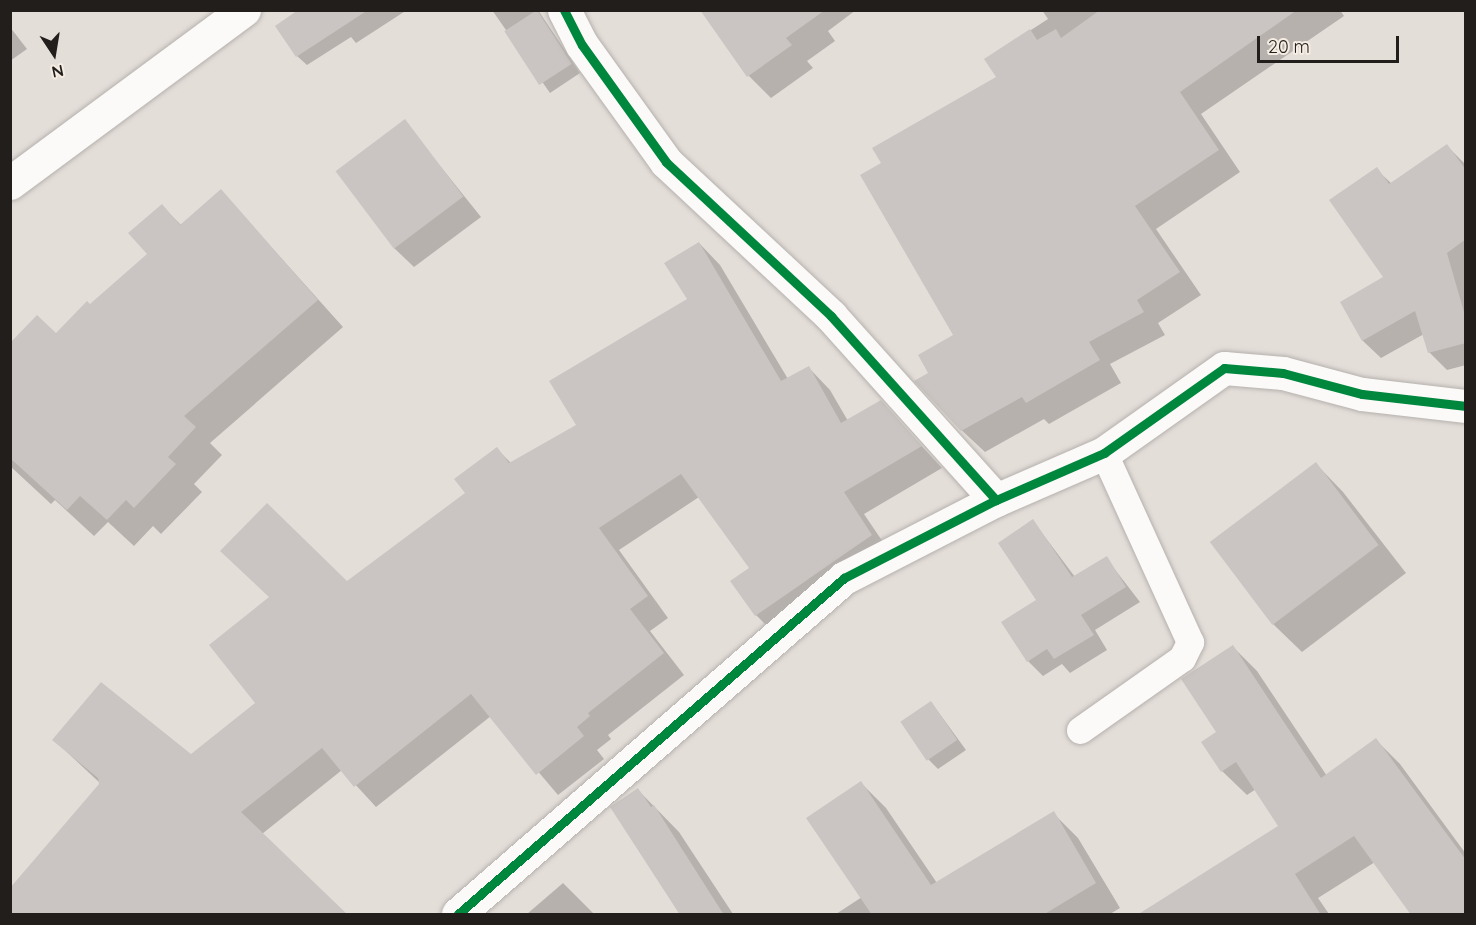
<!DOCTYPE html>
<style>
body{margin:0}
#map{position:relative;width:1476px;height:925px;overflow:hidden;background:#e4ded9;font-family:Quicksand,sans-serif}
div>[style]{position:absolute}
.shadow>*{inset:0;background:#0003}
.building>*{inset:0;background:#cac5c2;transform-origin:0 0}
.roads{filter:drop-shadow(0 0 2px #b5b1ad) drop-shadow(0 0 2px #b5b1ad)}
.service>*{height:27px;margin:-13.5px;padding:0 13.5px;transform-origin:13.5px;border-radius:13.5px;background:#fbfaf9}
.minor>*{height:33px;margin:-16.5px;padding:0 16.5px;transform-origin:16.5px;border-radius:16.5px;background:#fbfaf9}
.cycleway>*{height:9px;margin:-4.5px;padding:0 4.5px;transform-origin:4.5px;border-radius:4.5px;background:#00873e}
span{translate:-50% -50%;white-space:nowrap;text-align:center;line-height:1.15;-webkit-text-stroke:5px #f5ece3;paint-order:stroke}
.frame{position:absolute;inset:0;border:12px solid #211e1b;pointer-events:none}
.north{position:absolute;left:24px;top:24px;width:60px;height:60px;-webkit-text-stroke:4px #f5ece3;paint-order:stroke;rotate:168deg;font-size:16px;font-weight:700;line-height:24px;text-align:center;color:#211e1b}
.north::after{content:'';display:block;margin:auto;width:21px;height:27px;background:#211e1b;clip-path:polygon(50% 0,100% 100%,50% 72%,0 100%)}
.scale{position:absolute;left:1257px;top:36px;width:142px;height:27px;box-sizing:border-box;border:3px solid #211e1b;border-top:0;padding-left:8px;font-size:18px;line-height:21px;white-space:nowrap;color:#211e1b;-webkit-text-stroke:4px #f5ece3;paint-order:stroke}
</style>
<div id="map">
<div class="shadow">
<div style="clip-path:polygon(301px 10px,407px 10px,356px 43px,351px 37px,307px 65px,297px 56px)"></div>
<div style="clip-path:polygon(492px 10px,538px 10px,580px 73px,550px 93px)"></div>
<div style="clip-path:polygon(702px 10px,856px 10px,828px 31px,835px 41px,807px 61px,813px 68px,771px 98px,749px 76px)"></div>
<div style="clip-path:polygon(1042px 10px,1340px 10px,1344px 16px,1201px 114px,1240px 172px,1156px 229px,1201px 295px,1158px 323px,1165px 335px,1110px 364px,1121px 383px,1049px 424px,1044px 419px,985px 452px,956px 425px,930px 373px,955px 335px,883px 163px,998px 77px,986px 59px,1048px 19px)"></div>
<div style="clip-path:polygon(10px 27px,27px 49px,10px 61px)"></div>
<div style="clip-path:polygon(404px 121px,481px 217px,414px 267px,394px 248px)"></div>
<div style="clip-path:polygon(1447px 146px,1466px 165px,1466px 365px,1447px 370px,1429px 352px,1424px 334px,1381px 358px,1363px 341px,1342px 302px,1385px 278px,1376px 169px,1392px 184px)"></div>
<div style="clip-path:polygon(221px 191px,343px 327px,210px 443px,222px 455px,194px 484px,202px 492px,161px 534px,153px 526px,134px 546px,108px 522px,94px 536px,55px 500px,51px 504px,10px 466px,10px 346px,56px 335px,149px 254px,162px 206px,182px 226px)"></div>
<div style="clip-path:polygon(699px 243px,720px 265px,788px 379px,809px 368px,830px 390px,848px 421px,881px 402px,942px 468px,864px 514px,893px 557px,777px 636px,756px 615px,751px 569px,699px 497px,619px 550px,668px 618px,650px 631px,684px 675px,608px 735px,611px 739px,597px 750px,604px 759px,558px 795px,491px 716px,376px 807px,342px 770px,262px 834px,101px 784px,54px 740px,191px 756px,257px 703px,347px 583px,468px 493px,497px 449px,511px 463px,578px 426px,689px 300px)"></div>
<div style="clip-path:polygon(1316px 464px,1343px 492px,1406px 573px,1302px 652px,1274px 625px,1212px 543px)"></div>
<div style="clip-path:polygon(1033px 521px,1075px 577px,1106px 558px,1140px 602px,1095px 630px,1107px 650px,1070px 673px,1062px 664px,1043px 676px,1028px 661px,1039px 600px)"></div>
<div style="clip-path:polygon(1233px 647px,1257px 671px,1327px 776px,1376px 740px,1400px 764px,1466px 854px,1466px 914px,1375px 862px,1318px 898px,1329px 914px,1180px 914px,1281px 826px,1256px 789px,1247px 795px,1222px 771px,1218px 732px)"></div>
<div style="clip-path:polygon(931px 702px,966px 750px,938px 769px,928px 759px)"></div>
<div style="clip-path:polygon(861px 783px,886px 808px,937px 883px,1053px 813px,1078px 838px,1120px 908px,1110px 914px,836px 914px,862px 897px)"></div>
<div style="clip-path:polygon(638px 790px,679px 832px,733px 914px,682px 914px)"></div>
<div style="clip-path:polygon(563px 883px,594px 914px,527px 914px)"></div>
</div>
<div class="building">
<div style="clip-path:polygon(298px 10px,368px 10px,296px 57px,275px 26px)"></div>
<div style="left:537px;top:10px;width:64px;height:39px;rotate:57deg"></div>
<div style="clip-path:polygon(700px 10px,825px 10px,786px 38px,792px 45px,747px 77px)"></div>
<div style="clip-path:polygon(1100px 10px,1297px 10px,1180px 92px,1219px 150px,1135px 206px,1180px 272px,1137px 300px,1144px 312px,1089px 342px,1100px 360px,1026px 403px,1022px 397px,961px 431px,914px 381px,928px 373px,918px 355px,953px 335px,860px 175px,881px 163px,872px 148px,996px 77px,984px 59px,1030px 29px,1037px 40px,1056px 29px,1061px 38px)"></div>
<div style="left:405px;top:119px;width:97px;height:87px;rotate:53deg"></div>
<div style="clip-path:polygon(1447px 144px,1466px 170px,1466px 239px,1447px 253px,1466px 319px,1466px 343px,1428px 353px,1415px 311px,1362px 341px,1340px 302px,1383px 277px,1329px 200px,1377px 167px,1389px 184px)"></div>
<div style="clip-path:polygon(221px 189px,318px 300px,184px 416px,196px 427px,168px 457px,176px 464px,134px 508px,126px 500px,107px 520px,80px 496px,67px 510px,10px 458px,10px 343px,37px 315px,56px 333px,87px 301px,90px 304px,147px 254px,128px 233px,162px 204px,180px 225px)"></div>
<div style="clip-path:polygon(699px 242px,781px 381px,809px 366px,841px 423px,881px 400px,922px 446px,844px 492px,872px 535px,755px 616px,730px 581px,749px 568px,681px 474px,599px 528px,648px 596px,630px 609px,664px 653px,588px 713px,590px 716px,577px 727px,584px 736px,536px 775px,471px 694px,354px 787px,322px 748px,241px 812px,348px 915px,10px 915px,10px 888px,99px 784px,98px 778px,52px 740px,101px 682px,191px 754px,255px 703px,209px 645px,269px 597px,220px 551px,267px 503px,347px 581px,465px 493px,454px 479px,497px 447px,509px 463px,576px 425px,549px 381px,687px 299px,664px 263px)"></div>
<div style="left:1316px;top:462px;width:104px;height:133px;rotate:53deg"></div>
<div style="clip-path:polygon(1033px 519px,1072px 577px,1107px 556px,1126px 587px,1081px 615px,1094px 635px,1054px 659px,1047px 649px,1027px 662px,1001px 622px,1036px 600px,998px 543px)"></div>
<div style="clip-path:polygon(1233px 645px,1321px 778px,1376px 738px,1466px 860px,1466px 915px,1411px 915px,1354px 836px,1295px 874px,1321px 915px,1137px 915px,1278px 826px,1236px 762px,1221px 772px,1201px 742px,1216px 732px,1181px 679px)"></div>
<div style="left:931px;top:701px;width:47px;height:37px;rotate:56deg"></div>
<div style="clip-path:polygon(861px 781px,931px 885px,1054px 811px,1096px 883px,1043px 915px,872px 915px,806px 818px)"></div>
<div style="clip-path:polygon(638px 788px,651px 807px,654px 805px,724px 915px,680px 915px,610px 807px)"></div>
</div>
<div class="roads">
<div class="service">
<div style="left:1080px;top:730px;width:125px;rotate:-35.2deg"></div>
<div style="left:1182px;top:658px;width:18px;rotate:-63deg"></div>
<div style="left:1190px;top:642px;width:208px;rotate:-114.5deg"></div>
</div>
<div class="minor">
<div style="left:564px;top:10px;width:39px;rotate:63deg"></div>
<div style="left:582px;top:45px;width:144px;rotate:54.3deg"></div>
<div style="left:666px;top:162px;width:226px;rotate:43deg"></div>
<div style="left:831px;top:316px;width:247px;rotate:48.1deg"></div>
<div style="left:10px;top:183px;width:291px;rotate:-36.5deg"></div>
<div style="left:458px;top:914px;width:512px;rotate:-41.04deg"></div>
<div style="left:844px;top:578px;width:171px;rotate:-27.2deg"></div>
<div style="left:996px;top:500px;width:118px;rotate:-23.5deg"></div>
<div style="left:1104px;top:453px;width:147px;rotate:-35.3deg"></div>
<div style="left:1224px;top:368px;width:59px;rotate:4.8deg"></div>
<div style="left:1283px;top:373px;width:82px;rotate:14.9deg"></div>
<div style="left:1362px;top:394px;width:105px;rotate:6.6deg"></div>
</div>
</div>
<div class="cycleway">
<div style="left:564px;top:10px;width:39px;rotate:63deg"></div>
<div style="left:582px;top:45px;width:144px;rotate:54.3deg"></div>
<div style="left:666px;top:162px;width:226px;rotate:43deg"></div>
<div style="left:831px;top:316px;width:247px;rotate:48.1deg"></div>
<div style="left:458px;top:914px;width:512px;rotate:-41.04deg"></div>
<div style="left:844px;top:578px;width:171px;rotate:-27.2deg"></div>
<div style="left:996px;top:500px;width:118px;rotate:-23.5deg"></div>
<div style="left:1104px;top:453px;width:147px;rotate:-35.3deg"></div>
<div style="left:1224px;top:368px;width:59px;rotate:4.8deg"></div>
<div style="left:1283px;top:373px;width:82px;rotate:14.9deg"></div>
<div style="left:1362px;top:394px;width:105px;rotate:6.6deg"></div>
</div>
<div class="frame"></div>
<div class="north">N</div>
<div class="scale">20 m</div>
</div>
